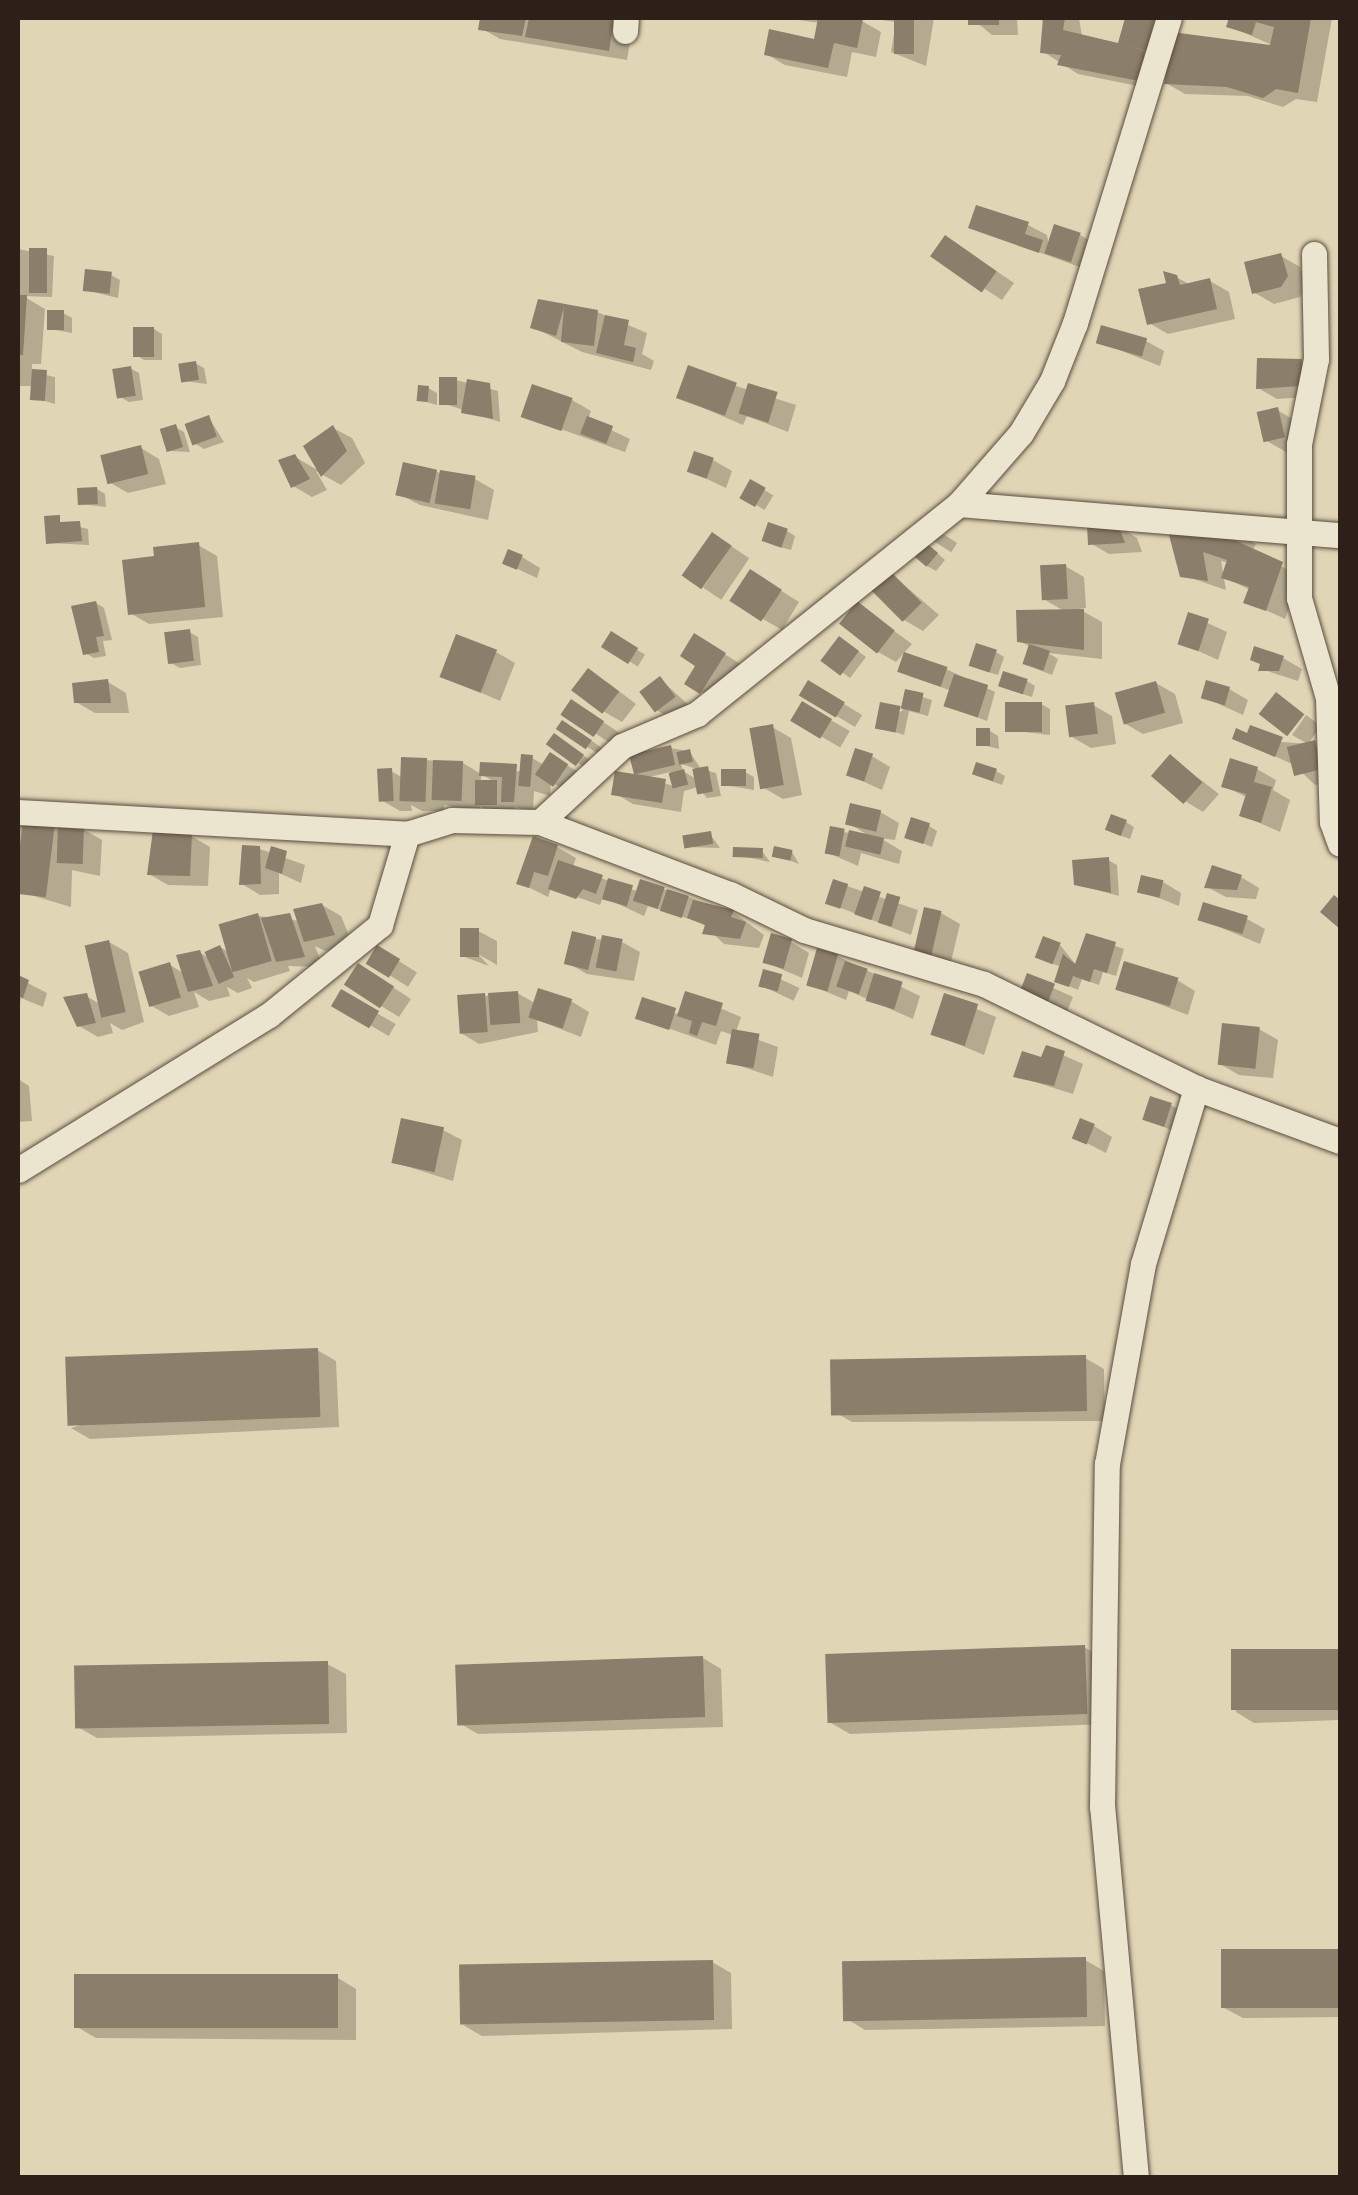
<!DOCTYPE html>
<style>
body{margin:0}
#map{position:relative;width:1358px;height:2195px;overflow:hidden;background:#e0d5b5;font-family:"IM FELL English",serif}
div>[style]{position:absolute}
.shadow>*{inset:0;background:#0003;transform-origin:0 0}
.building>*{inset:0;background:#8b7e6a;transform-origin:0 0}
.roads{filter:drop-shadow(0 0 2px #5a4c3f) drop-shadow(0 0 2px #5a4c3f)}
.minor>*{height:25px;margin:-12.5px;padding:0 12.5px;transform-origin:12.5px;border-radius:12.5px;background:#ebe4cf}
span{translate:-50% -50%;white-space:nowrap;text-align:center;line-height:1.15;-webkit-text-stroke:8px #ebe4cf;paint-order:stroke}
.frame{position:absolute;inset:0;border:20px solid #2e1f18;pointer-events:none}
</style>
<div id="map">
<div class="shadow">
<div style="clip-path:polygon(483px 18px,634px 18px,627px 60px,500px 39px,481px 28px)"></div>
<div style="clip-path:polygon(784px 18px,862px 21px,881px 32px,876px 57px,852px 52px,847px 77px,785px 65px,766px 54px,816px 42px,820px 23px)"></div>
<div style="clip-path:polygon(868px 18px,934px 18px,926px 66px,891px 52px,896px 22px)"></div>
<div style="clip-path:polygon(952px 18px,1017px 18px,1018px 35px,992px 35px,971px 18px)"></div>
<div style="clip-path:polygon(1037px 18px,1079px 18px,1082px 37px,1120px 46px,1128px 18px,1177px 18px,1173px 34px,1281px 49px,1229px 26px,1227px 18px,1332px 18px,1317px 102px,1296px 99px,1283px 107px,1248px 96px,1185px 94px,1166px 83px,1170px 58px,1158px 90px,1078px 74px,1042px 51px,1045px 22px)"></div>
<div style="clip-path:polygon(1028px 225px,1047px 235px,1049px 246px,1080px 235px,1099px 246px,1090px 271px,971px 227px)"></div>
<div style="clip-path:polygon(18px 249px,54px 256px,52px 297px,23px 296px,45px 309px,41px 364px,32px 364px,32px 372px,55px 377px,55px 404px,35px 398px,34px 386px,18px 386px)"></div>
<div style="clip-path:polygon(964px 249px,1014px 283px,1002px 300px,934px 256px)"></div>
<div style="clip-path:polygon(1281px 256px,1300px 267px,1306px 288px,1300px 297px,1274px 304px,1255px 293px)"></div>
<div style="clip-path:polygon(111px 275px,120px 280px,118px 298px,85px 290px)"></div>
<div style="clip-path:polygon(1176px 277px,1191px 285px,1210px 281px,1229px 292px,1235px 319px,1168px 334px,1149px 323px)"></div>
<div style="clip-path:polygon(540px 302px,597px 312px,647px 333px,642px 354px,654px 361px,651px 370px,582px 352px,533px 327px)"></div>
<div style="clip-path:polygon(63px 313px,72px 318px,72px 333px,50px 329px)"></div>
<div style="clip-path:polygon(154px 329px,162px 334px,162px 360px,144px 360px,136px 355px)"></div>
<div style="clip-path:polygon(1146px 341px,1164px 351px,1160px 366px,1099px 342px)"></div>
<div style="clip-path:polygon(1301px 362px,1320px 373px,1319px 396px,1277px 399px,1258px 388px)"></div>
<div style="clip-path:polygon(195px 363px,204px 368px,207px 384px,184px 381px)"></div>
<div style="clip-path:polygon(130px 368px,139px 373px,143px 400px,129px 402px,120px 397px)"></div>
<div style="clip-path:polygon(456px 380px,498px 391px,500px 422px,442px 403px)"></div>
<div style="clip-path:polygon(736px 386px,796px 405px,788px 432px,747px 416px,743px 425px,678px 397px)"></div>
<div style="clip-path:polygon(428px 388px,437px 393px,437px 405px,419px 400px)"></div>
<div style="clip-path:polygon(572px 400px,591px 411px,588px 419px,630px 439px,625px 452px,524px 416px)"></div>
<div style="clip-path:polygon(1277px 410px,1296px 421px,1303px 447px,1286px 452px,1267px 441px)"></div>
<div style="clip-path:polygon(209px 418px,224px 442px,204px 449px,196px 444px)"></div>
<div style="clip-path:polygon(175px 427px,184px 432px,190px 452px,169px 451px)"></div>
<div style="clip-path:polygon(333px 428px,352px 438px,365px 463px,341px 485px,316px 471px,327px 490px,312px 497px,293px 486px,295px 457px,321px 472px)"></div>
<div style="clip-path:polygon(141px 448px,159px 459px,166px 484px,128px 493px,109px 482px)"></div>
<div style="clip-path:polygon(713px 460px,732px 471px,726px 488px,690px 471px)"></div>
<div style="clip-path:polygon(436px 472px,475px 479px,494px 490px,488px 520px,420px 505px,401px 495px)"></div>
<div style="left:751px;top:482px;width:26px;height:17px;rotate:31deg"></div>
<div style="clip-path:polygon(97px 489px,105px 494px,106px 507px,81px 504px)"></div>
<div style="clip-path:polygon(47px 519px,88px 529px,89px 545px,49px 543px)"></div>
<div style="clip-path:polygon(1117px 526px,1137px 538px,1142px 552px,1109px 554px,1090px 543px)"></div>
<div style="clip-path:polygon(1205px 526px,1237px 533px,1256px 544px,1252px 551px,1300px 576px,1285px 619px,1246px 601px,1250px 590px,1224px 577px,1229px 563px,1221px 561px,1226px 590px,1182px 575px)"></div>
<div style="left:937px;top:530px;width:24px;height:11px;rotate:33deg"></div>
<div style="clip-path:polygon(787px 531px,795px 536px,791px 550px,773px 545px)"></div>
<div style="clip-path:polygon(198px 545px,217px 556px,223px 617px,149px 624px,130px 613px,157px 558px)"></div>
<div style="left:731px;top:546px;width:22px;height:50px;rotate:34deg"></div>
<div style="clip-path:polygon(934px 550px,945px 560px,936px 571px,927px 566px)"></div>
<div style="clip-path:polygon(522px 557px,540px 568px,537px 578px,505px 563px)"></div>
<div style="clip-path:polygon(1065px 566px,1084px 577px,1086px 608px,1079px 609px,1102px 622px,1102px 659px,1048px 653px,1058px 659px,1052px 675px,1034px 668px,1031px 647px,1019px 641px,1066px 612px,1045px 600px)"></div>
<div style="clip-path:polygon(888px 571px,939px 615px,923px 631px,904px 620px)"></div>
<div style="clip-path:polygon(769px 583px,799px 602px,782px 630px,763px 619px)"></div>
<div style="clip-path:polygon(96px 603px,104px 608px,112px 640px,103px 641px,106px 656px,94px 658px,85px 653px)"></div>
<div style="clip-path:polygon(857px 604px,912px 644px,896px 662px,878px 652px)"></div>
<div style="clip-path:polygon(1190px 615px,1227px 632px,1218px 660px,1181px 643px)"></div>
<div style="clip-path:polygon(189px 632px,198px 637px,201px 665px,180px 668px,171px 663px)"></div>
<div style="left:612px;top:634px;width:39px;height:14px;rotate:32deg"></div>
<div style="clip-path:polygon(695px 636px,744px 666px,720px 703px,687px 683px,699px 665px)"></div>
<div style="clip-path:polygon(848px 644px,866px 657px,850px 678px,824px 660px)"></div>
<div style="clip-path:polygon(496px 652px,515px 663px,500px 701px,443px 676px)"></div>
<div style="clip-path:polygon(996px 652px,1004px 657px,998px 675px,979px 669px)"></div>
<div style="clip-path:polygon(1283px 658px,1302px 669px,1298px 681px,1261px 669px)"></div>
<div style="clip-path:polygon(946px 669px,995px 692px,987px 721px,947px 706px,952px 691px,909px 676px)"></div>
<div style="clip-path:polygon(660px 679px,693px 709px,677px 722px,658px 711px)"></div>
<div style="clip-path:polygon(1027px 681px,1035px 686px,1032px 697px,1010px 690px)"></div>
<div style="clip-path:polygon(108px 682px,126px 693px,129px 713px,95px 713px,76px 702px)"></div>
<div style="clip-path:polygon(607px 682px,636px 704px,622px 722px,603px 711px)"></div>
<div style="left:809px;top:683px;width:62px;height:14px;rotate:31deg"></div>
<div style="clip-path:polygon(1156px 683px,1175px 694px,1183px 723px,1143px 734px,1124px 723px)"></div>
<div style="clip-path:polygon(1229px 689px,1248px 700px,1243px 715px,1203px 697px)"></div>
<div style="clip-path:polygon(907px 692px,932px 700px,928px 716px,909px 711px,904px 735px,877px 726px,903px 710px)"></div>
<div style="left:803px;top:704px;width:54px;height:19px;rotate:30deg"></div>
<div style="clip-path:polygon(1041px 704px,1050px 709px,1050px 735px,1008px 730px)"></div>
<div style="clip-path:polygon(1093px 705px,1112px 716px,1116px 744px,1091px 748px,1072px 737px)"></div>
<div style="clip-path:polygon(564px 713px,590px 713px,621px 734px,613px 745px)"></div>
<div style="clip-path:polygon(1306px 715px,1321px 726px,1308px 744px,1334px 753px,1340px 779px,1315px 785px,1294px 765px,1235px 738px,1308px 744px,1292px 735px)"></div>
<div style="clip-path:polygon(772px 727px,791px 738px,802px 795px,783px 799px,764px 788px)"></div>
<div style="clip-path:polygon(559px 729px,582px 734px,609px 753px,605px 758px)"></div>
<div style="clip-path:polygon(990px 731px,998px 736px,999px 749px,979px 744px)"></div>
<div style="clip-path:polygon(554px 736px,601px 767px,596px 773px,578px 763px)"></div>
<div style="clip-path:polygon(evenodd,670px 748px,689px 751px,701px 769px,716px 773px,721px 796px,707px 798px,698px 787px,684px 791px,681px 812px,633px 804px,614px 793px,638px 777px,632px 757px,670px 748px,681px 764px,694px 768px,696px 779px,683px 771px,681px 764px,670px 748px,670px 772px,674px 786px,645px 778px,670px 772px)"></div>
<div style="clip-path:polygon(evenodd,550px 755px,585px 776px,573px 795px,551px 782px,550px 796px,534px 791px,533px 812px,515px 807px,514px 815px,495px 815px,480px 806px,480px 811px,444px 805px,444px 811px,422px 811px,411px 805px,412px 811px,400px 811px,381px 800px,391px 771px,403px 778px,426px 760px,463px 763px,481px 774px,523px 771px,532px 758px,544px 765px,550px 755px,481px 774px,496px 783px,481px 782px,481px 774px)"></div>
<div style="clip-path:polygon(872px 756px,890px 767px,882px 790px,849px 775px)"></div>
<div style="clip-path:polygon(1171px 757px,1219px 794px,1203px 812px,1185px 801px)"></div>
<div style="clip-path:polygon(1257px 769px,1276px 780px,1273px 790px,1290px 800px,1280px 832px,1242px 815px,1248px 798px,1224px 786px)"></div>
<div style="clip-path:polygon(996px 771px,1005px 776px,1002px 785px,983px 778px)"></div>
<div style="clip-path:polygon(745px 772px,754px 777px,754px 790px,724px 785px)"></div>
<div style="clip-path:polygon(880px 812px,899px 823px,895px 840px,880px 838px,902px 851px,899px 864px,861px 853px,858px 866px,826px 852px,844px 832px,869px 836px,848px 823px)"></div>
<div style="clip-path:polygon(1126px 822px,1134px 827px,1130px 839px,1116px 834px)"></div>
<div style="clip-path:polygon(18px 823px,83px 829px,102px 840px,100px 876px,72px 870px,71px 907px,24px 893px)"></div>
<div style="clip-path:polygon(929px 826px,937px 831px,932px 847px,907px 837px)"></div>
<div style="clip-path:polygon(710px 834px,720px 848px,686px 847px)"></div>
<div style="clip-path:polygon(191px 836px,210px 847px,208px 886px,168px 885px,149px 874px)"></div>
<div style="clip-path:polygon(557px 847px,576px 858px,573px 867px,609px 881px,639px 892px,664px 889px,733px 912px,764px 935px,759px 948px,724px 944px,702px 923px,648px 906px,644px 916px,603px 897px,600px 905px,551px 888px,548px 897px,520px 883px)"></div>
<div style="clip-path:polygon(260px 849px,305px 865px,301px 883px,279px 873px,279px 894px,260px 895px,242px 884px)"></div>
<div style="clip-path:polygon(762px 851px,770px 862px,735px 855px)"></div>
<div style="clip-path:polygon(792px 852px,799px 864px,775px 855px)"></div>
<div style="clip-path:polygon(1108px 860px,1117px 865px,1119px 896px,1076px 884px)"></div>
<div style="clip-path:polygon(1241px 877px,1259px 888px,1256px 899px,1226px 897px,1207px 887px)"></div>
<div style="clip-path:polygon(1163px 882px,1181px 893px,1179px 906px,1141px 891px)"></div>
<div style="clip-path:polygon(847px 886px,918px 910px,911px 935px,828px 903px)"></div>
<div style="clip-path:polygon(322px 905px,341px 916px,353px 945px,325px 951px,315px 946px,323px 967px,288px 966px,290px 971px,254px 982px,247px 978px,252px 988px,238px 993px,227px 987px,230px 996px,209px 1001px,194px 992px,199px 1007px,169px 1016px,150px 1005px,170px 965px,185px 974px,199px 952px,209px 958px,220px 947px,230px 953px,258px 916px,300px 921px)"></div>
<div style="clip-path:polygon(941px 913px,960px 924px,950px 966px,916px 952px)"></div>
<div style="clip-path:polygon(1200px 919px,1247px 919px,1265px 929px,1260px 944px)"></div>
<div style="clip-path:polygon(478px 931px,497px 941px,497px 965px,478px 954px,489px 966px,462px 956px)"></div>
<div style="clip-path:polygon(1087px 936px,1124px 949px,1116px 976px,1103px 972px,1099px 985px,1082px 979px,1078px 990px,1057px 981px,1062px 967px,1047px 962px,1060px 945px,1077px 966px)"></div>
<div style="clip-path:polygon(595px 939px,622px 942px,640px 952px,634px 981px,587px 974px,568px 963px)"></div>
<div style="clip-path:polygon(109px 942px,128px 953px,144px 1022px,122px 1030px,110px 1023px,113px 1033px,98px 1037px,79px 1026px,86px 996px,100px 1004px)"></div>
<div style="clip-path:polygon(791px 942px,809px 953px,802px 978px,765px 962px)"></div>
<div style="left:378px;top:948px;width:46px;height:17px;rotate:32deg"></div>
<div style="clip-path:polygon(837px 956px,920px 996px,913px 1019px,849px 991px,846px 1000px,810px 985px)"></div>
<div style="left:765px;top:972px;width:38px;height:14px;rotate:25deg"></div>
<div style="clip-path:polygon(377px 977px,411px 999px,399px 1017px,347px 985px)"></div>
<div style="clip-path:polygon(1029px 977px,1073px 997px,1066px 1014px,1041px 1005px)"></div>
<div style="clip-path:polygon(18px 978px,47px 993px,43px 1007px,21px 998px,18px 1011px)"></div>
<div style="clip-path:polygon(1177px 980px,1195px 991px,1188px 1015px,1119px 989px)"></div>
<div style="left:342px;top:993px;width:62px;height:14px;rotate:30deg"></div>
<div style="clip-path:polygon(517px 993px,535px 1003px,571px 1001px,589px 1012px,581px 1037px,537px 1020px,538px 1032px,479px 1044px,461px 1033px,484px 996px)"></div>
<div style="clip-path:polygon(687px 994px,741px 1017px,736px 1032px,778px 1047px,773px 1077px,728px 1062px,733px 1035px,721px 1031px,716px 1045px,639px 1018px,680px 1013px)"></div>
<div style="clip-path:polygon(945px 996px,996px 1017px,984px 1055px,934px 1034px)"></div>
<div style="clip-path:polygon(1259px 1029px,1278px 1040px,1273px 1078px,1239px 1075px,1220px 1064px)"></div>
<div style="clip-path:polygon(1047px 1048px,1083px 1064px,1073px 1094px,1016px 1076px,1043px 1060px)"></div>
<div style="clip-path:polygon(18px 1079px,29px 1086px,32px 1121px,18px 1122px)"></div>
<div style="clip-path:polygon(1171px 1105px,1189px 1116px,1183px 1135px,1145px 1119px)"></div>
<div style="clip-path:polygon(1094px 1126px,1112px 1137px,1106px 1153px,1075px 1137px)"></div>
<div style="clip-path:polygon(443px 1130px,462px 1140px,453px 1181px,393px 1162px)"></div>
<div style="clip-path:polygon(317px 1350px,336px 1361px,339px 1427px,90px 1439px,71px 1428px)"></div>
<div style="clip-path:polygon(1085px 1358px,1104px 1369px,1105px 1421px,852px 1422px,833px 1411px)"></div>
<div style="clip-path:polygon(1084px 1647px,1103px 1658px,1106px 1724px,850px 1734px,831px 1723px)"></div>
<div style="clip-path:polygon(1340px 1652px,1340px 1720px,1254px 1723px,1236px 1712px,1234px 1655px)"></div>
<div style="clip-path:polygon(703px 1658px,721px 1669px,723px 1727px,478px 1734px,459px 1723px)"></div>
<div style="clip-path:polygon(327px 1664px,346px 1674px,347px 1733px,97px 1738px,78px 1727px)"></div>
<div style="clip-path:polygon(1340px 1952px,1340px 2017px,1243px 2018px,1224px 2008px,1224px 1953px)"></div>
<div style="clip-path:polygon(1085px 1960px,1104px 1971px,1105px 2026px,865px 2030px,847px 2019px)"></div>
<div style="clip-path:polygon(712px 1962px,731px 1973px,732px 2029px,482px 2036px,463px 2025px)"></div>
<div style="clip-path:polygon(338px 1978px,356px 1989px,356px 2040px,96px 2038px,77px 2027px)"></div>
</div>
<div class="building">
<div style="clip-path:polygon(480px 18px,526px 18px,522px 36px,478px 30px)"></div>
<div style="clip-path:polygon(529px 18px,614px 18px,609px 51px,525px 37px)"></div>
<div style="clip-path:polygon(818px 18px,863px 19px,857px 48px,834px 43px,828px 68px,764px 55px,769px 29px,814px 39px)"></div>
<div style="left:894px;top:18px;width:20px;height:36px"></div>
<div style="left:968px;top:18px;width:31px;height:7px"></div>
<div style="clip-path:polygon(1043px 18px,1065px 18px,1063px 30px,1118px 43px,1125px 18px,1155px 18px,1146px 51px,1124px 44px,1145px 51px,1139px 81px,1057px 65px,1061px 55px,1040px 53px)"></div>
<div style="clip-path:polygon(1229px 18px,1311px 18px,1298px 93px,1276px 89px,1263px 98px,1227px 87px,1164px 84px,1172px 32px,1270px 45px,1274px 27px,1256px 22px,1252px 35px,1226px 27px)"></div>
<div style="clip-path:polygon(976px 205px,1029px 222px,1025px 234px,1043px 240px,1039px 253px,968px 228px)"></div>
<div style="left:1054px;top:224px;width:28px;height:31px;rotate:18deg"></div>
<div style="left:945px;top:235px;width:63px;height:26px;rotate:35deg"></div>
<div style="left:29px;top:248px;width:18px;height:45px"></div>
<div style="clip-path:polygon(1281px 253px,1288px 276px,1281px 287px,1252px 294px,1244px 262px)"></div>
<div style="left:85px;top:269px;width:27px;height:22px;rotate:6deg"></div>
<div style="clip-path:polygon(1163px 271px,1177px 275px,1180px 285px,1210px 278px,1217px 309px,1147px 325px,1138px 289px,1166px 283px)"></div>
<div style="clip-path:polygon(18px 295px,27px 295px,23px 355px,18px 355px)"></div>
<div style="clip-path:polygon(538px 299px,598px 310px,594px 346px,561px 342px,564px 307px,556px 336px,530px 328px)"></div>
<div style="left:47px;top:310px;width:17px;height:20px"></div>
<div style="clip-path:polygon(605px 315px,629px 320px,624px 345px,636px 348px,633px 362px,596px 353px)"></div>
<div style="left:1101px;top:325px;width:48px;height:19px;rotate:16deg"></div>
<div style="left:133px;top:327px;width:21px;height:30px"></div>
<div style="clip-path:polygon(1257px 358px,1302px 359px,1301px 386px,1256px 389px)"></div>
<div style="left:196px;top:361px;width:19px;height:18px;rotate:81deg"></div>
<div style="left:688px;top:365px;width:52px;height:35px;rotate:20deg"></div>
<div style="left:131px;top:366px;width:30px;height:19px;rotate:81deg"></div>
<div style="left:32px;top:369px;width:15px;height:31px;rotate:4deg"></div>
<div style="left:439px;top:377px;width:18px;height:28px"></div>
<div style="clip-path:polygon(467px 379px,490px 383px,493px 419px,461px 413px)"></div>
<div style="left:748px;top:383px;width:31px;height:32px;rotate:17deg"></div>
<div style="left:532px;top:384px;width:43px;height:35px;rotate:19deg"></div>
<div style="left:418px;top:385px;width:11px;height:16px;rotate:5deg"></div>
<div style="left:1278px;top:407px;width:31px;height:22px;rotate:77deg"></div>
<div style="left:209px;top:415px;width:23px;height:26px;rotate:70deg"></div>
<div style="left:587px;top:416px;width:28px;height:19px;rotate:21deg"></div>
<div style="left:176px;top:424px;width:24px;height:17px;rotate:73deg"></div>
<div style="clip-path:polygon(333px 425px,347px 451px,321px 477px,303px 446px)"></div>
<div style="left:141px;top:445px;width:30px;height:42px;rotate:76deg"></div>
<div style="left:694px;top:451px;width:21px;height:22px;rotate:19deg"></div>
<div style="clip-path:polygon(295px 454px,310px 479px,291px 488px,278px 460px)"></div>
<div style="left:403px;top:462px;width:35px;height:34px;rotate:13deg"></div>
<div style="left:440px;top:470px;width:36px;height:34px;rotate:9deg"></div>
<div style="left:750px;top:479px;width:18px;height:22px;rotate:29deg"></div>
<div style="left:97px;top:487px;width:17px;height:20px;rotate:87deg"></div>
<div style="clip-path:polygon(60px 515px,60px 522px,80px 521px,82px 541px,46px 544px,44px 516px)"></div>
<div style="clip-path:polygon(1164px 516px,1238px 531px,1234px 540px,1283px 562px,1266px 611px,1243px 603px,1249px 587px,1221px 578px,1227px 560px,1203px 552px,1208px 581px,1180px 577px)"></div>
<div style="left:768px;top:522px;width:21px;height:20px;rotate:19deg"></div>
<div style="clip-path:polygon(1118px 524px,1125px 543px,1088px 545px,1087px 525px)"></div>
<div style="left:712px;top:532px;width:24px;height:53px;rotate:35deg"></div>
<div style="clip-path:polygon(199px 542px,205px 607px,128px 615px,122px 560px,154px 556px,153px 547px)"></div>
<div style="left:925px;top:542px;width:17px;height:18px;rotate:40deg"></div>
<div style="left:508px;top:549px;width:16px;height:16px;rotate:22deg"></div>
<div style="left:1066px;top:564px;width:35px;height:26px;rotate:87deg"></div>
<div style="left:887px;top:568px;width:49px;height:27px;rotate:45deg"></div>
<div style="left:750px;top:569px;width:38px;height:38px;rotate:33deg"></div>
<div style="clip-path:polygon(96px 601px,104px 636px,96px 637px,99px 652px,83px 655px,71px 606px)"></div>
<div style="left:857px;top:601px;width:48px;height:29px;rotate:38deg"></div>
<div style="clip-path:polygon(1084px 609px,1084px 650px,1017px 642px,1016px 610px)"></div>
<div style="left:1188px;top:612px;width:22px;height:34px;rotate:18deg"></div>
<div style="left:190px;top:629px;width:32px;height:26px;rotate:83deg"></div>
<div style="left:611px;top:631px;width:32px;height:19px;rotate:32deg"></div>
<div style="clip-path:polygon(694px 633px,726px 653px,700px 694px,684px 684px,695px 666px,680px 656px)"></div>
<div style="left:456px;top:634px;width:44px;height:46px;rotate:21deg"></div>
<div style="left:839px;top:636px;width:25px;height:31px;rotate:37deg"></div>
<div style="left:976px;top:643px;width:22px;height:24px;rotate:18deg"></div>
<div style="left:1029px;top:644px;width:22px;height:21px;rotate:18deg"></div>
<div style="clip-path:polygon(1254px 646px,1284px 656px,1279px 671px,1258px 671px,1260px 664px,1250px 660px)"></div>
<div style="left:904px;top:652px;width:46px;height:21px;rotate:19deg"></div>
<div style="left:588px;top:668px;width:39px;height:28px;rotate:37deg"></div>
<div style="left:1003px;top:671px;width:26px;height:16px;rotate:18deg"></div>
<div style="left:954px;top:674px;width:36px;height:34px;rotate:18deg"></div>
<div style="left:660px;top:676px;width:26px;height:26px;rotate:53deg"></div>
<div style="clip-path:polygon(108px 679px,111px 703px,74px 703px,72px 683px)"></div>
<div style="left:808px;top:680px;width:43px;height:18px;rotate:31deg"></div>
<div style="left:1206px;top:680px;width:25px;height:19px;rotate:16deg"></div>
<div style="left:1156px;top:681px;width:33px;height:43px;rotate:74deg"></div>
<div style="left:905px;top:689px;width:19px;height:20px;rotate:12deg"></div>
<div style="left:1276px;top:692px;width:36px;height:28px;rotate:38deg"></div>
<div style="left:571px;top:699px;width:40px;height:19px;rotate:34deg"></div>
<div style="left:802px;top:701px;width:35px;height:23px;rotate:31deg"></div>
<div style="left:880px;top:702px;width:21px;height:27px;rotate:11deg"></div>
<div style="left:1005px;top:702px;width:37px;height:30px"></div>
<div style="left:1094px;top:702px;width:32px;height:29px;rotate:83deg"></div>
<div style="left:562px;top:720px;width:36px;height:11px;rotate:34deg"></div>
<div style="left:773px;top:724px;width:62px;height:24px;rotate:80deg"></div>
<div style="clip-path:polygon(1250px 725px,1283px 737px,1275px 757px,1232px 739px,1236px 728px,1247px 733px)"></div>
<div style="left:976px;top:728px;width:14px;height:18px"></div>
<div style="left:554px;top:733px;width:37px;height:14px;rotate:36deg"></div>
<div style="left:1315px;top:740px;width:30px;height:29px;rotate:76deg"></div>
<div style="clip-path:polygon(671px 745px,675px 765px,636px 774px,666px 779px,662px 803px,611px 795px,615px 771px,634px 774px,629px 755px)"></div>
<div style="left:855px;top:748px;width:19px;height:29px;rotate:18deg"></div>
<div style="left:690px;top:749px;width:13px;height:14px;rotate:77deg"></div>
<div style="left:550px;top:752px;width:22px;height:27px;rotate:34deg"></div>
<div style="left:521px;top:754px;width:12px;height:32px;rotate:5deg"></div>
<div style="left:1170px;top:754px;width:43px;height:29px;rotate:41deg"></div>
<div style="left:401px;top:757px;width:26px;height:44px;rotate:2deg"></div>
<div style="clip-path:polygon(1230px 758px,1258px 767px,1254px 782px,1272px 787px,1261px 823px,1239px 816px,1246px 794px,1221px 787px)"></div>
<div style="left:433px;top:760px;width:30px;height:40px;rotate:2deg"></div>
<div style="clip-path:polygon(480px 762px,517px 764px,514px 802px,501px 802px,502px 777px,479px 776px)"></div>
<div style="left:976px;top:762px;width:22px;height:13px;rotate:18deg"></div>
<div style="left:708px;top:766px;width:26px;height:16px;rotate:79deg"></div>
<div style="left:392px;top:768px;width:33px;height:15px;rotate:87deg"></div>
<div style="left:684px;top:769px;width:16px;height:16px;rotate:75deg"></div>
<div style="left:746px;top:769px;width:17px;height:25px;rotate:90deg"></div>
<div style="left:475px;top:780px;width:22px;height:25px"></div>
<div style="left:850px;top:803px;width:32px;height:22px;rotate:13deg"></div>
<div style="left:1111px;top:814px;width:17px;height:17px;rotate:21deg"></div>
<div style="left:911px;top:817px;width:20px;height:22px;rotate:18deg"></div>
<div style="left:23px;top:821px;width:32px;height:73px;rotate:7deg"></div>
<div style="left:58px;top:826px;width:26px;height:37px;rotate:2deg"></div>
<div style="left:830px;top:826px;width:15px;height:28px;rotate:11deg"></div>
<div style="clip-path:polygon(153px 830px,192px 834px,190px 876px,147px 875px)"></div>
<div style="left:849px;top:830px;width:36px;height:17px;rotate:13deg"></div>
<div style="left:711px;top:831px;width:13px;height:29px;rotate:81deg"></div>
<div style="clip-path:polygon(533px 836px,558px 845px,548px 876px,534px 872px,529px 888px,516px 884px)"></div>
<div style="clip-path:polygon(242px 845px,260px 846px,261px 884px,239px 885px)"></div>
<div style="clip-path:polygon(271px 846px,287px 851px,282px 874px,265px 868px)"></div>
<div style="left:774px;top:846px;width:19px;height:11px;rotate:12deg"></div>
<div style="left:733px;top:847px;width:30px;height:10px;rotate:2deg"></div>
<div style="clip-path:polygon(1109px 857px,1111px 893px,1074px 885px,1072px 860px)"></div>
<div style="clip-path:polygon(558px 860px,603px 875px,596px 894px,583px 889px,576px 899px,548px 889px)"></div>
<div style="clip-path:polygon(1212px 865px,1242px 875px,1237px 890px,1204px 888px)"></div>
<div style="left:1141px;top:875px;width:23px;height:18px;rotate:13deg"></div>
<div style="left:608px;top:878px;width:26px;height:22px;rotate:16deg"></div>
<div style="left:640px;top:879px;width:26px;height:23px;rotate:18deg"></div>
<div style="left:833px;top:879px;width:16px;height:26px;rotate:18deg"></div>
<div style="left:864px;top:886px;width:18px;height:30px;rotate:19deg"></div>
<div style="left:667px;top:889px;width:23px;height:23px;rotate:18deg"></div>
<div style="left:887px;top:893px;width:14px;height:31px;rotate:17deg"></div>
<div style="clip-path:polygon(1334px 895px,1340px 900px,1340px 929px,1320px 912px)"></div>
<div style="clip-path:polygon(693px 900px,734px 910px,731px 917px,746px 922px,740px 939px,702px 934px,705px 925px,687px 918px)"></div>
<div style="left:1203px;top:902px;width:47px;height:19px;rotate:17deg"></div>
<div style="clip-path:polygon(322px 903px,335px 935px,304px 942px,293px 909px)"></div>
<div style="left:924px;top:907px;width:18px;height:47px;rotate:13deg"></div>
<div style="left:258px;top:913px;width:50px;height:41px;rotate:74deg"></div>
<div style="clip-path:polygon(290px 913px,305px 957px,276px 962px,261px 918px)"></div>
<div style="left:460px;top:928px;width:19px;height:29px"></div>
<div style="left:572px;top:931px;width:25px;height:34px;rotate:14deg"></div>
<div style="left:771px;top:933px;width:22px;height:31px;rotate:16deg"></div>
<div style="clip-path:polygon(1086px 933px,1116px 942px,1107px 973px,1094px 969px,1090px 982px,1073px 976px,1069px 987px,1054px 982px,1063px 954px,1075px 964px)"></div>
<div style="left:602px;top:935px;width:21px;height:33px;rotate:11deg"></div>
<div style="left:1043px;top:936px;width:19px;height:23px;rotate:21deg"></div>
<div style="left:109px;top:940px;width:74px;height:25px;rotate:77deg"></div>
<div style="left:220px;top:945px;width:35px;height:17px;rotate:66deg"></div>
<div style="left:377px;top:945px;width:27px;height:22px;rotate:31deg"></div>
<div style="left:817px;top:948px;width:22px;height:39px;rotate:16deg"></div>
<div style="clip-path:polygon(200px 950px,213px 986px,188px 992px,176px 955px)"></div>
<div style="left:845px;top:961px;width:24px;height:27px;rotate:19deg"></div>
<div style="left:1124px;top:961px;width:57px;height:30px;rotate:17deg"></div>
<div style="left:170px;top:962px;width:37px;height:33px;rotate:73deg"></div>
<div style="left:358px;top:963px;width:43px;height:26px;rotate:33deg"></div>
<div style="left:763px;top:969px;width:20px;height:18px;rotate:15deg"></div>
<div style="left:874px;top:973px;width:30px;height:29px;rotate:17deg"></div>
<div style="left:1027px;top:973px;width:30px;height:23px;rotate:21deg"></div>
<div style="clip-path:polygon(18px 975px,29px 980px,23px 998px,18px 996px)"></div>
<div style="left:538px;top:988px;width:36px;height:31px;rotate:18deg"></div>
<div style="left:341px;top:989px;width:44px;height:20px;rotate:30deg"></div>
<div style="left:518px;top:991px;width:32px;height:30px;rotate:86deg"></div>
<div style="clip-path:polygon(685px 991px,723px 1003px,716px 1026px,702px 1022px,697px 1036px,689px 1033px,692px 1021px,677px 1016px)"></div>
<div style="clip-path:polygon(87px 993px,96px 1023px,77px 1027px,63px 997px)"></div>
<div style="left:485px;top:993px;width:39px;height:28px;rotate:86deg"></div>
<div style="left:944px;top:993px;width:36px;height:44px;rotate:18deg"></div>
<div style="left:642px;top:997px;width:36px;height:23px;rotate:18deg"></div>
<div style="left:1222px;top:1023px;width:38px;height:42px;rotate:6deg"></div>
<div style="left:732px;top:1029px;width:28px;height:35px;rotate:10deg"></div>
<div style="clip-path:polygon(1046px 1045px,1065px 1051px,1054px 1086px,1013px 1077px,1022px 1051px,1041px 1057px)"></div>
<div style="left:1150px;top:1096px;width:23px;height:25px;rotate:18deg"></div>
<div style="left:401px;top:1118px;width:44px;height:46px;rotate:12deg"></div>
<div style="left:1080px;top:1118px;width:16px;height:22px;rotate:22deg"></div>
<div style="left:318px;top:1348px;width:69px;height:253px;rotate:88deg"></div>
<div style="left:1086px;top:1355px;width:56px;height:256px;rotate:89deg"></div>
<div style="left:1085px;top:1645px;width:69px;height:260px;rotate:88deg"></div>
<div style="left:1340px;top:1649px;width:61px;height:109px;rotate:90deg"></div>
<div style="left:703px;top:1656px;width:61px;height:248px;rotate:88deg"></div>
<div style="left:328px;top:1661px;width:63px;height:254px;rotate:89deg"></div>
<div style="left:1340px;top:1949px;width:59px;height:119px;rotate:90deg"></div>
<div style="left:1086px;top:1957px;width:60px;height:244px;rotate:89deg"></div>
<div style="left:713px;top:1960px;width:60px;height:254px;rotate:89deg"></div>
<div style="left:74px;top:1974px;width:264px;height:54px"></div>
</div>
<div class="roads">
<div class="minor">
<div style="left:625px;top:31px;width:13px;rotate:-86deg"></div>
<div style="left:1314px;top:254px;width:105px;rotate:88.9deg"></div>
<div style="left:1316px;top:359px;width:87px;rotate:101.3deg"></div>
<div style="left:1299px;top:444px;width:154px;rotate:90deg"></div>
<div style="left:1299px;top:598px;width:104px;rotate:73.8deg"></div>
<div style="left:1328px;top:698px;width:124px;rotate:88.2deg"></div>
<div style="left:1332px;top:822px;width:23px;rotate:70deg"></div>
<div style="left:959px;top:504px;width:382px;rotate:4.7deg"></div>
<div style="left:18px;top:812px;width:390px;rotate:3.2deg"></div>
<div style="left:407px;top:834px;width:47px;rotate:-17.3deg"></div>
<div style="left:452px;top:820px;width:88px;rotate:1.3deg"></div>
<div style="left:540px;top:822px;width:112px;rotate:-42.8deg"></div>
<div style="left:622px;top:746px;width:82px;rotate:-23.1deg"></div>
<div style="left:697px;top:714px;width:336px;rotate:-38.7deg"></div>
<div style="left:959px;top:504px;width:94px;rotate:-48.9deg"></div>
<div style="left:1021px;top:433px;width:61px;rotate:-59.2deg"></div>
<div style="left:1052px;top:381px;width:62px;rotate:-68.4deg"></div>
<div style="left:1075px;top:323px;width:319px;rotate:-72.9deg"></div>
<div style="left:540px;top:822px;width:203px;rotate:20.8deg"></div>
<div style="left:730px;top:894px;width:82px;rotate:25.9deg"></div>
<div style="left:804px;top:930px;width:188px;rotate:16.7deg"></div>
<div style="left:984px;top:984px;width:236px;rotate:26.1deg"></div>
<div style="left:1196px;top:1088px;width:153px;rotate:20.2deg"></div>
<div style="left:18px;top:1170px;width:295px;rotate:-31.7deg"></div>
<div style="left:269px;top:1015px;width:143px;rotate:-39deg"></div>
<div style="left:380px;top:925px;width:95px;rotate:-73.5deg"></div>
<div style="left:1136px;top:2178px;width:373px;rotate:-95.2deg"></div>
<div style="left:1102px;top:1807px;width:343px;rotate:-89.2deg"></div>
<div style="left:1107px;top:1464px;width:203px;rotate:-79.8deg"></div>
<div style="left:1143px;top:1264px;width:184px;rotate:-73.2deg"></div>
</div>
</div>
<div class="frame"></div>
</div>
